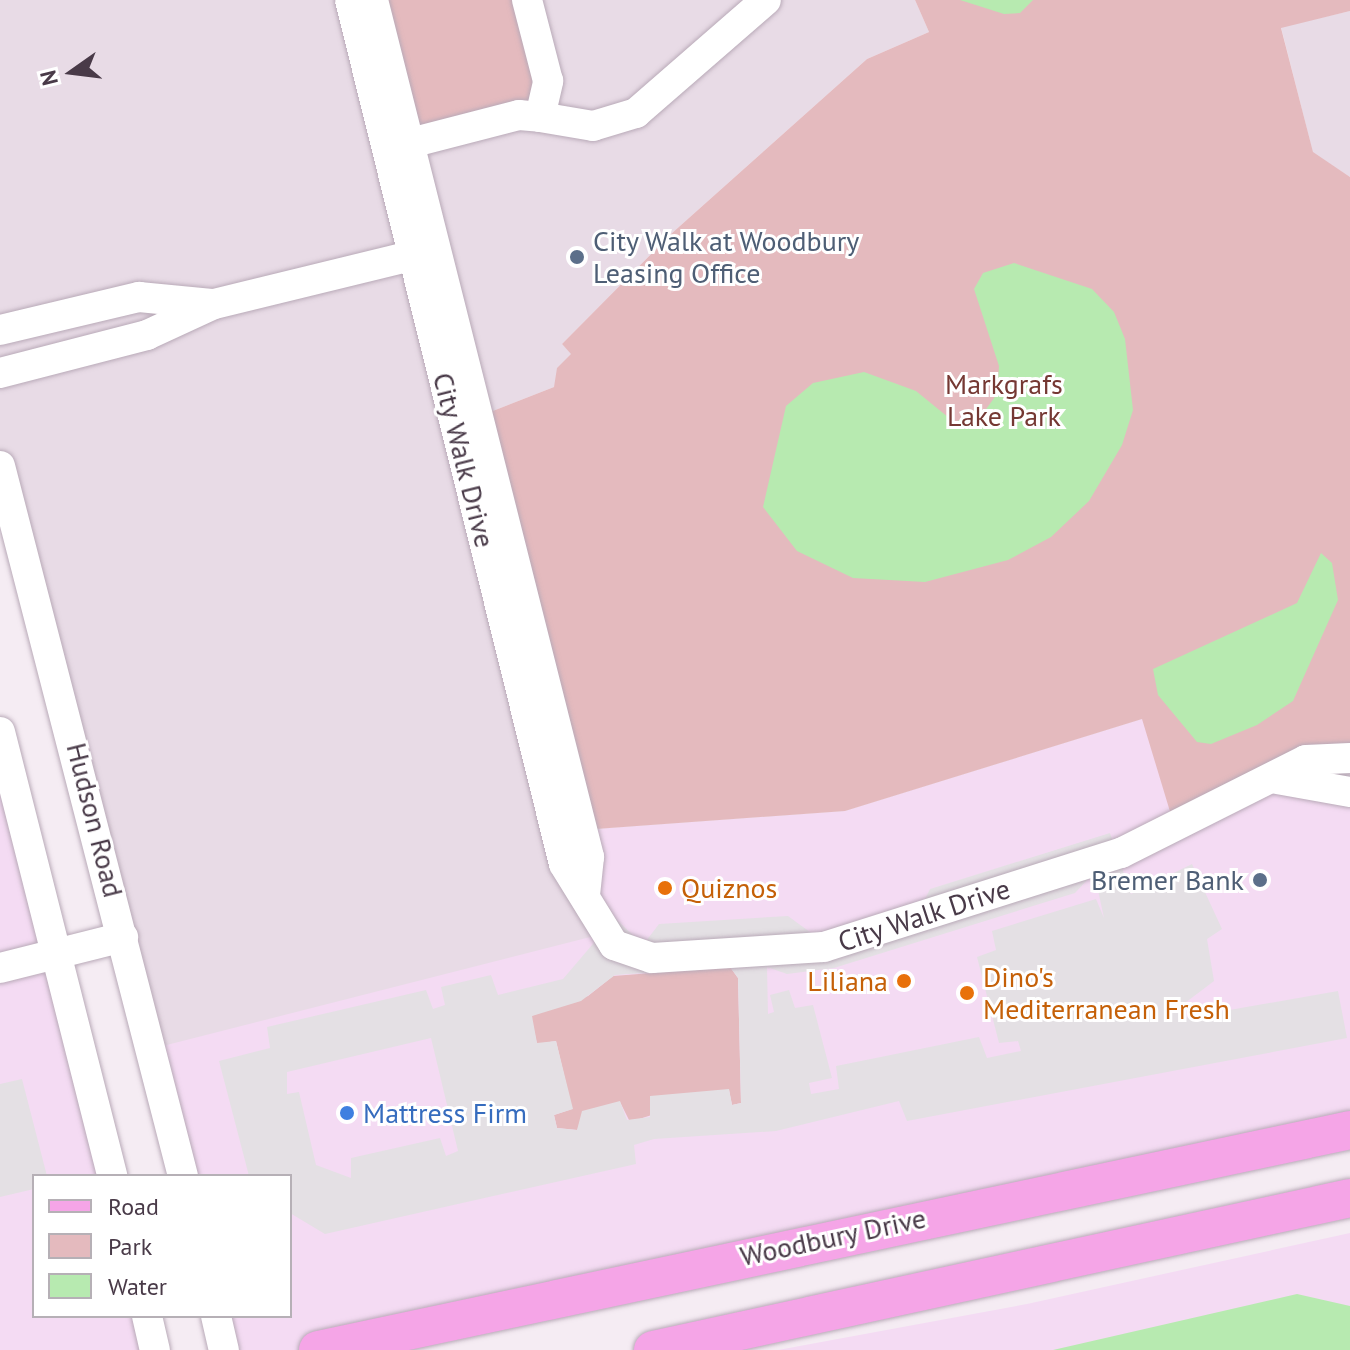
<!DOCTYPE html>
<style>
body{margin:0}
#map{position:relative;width:1350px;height:1350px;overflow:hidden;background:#f5ecf3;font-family:"PT Sans",sans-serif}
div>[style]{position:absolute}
.residential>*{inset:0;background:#e8dbe6}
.commercial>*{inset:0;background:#f4dbf3}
.green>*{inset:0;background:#e4babe}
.parking>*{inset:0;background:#e4e0e4}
.water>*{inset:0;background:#b7eab0}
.roads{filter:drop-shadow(0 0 2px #b9aab8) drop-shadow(0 0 2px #b9aab8)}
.minor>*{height:30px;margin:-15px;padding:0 15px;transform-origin:15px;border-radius:15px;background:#fff}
.major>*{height:38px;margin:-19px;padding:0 19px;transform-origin:19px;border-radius:19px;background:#f5a5e7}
.dots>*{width:22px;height:22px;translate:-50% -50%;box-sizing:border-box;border:4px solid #fff;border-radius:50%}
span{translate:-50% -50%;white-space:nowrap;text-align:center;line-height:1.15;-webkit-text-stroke:6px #fff;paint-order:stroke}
.service-label{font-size:28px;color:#4e5e75}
.left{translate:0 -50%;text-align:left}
.right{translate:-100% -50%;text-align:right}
.park-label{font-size:28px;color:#753833}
.street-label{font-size:28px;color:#493a48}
.food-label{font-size:28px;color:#c56008}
.shop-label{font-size:28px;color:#366cbe}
.legend{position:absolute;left:32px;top:1174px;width:260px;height:144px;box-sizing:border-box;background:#fff;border:2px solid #b6b0b6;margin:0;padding:10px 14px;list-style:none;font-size:24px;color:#493a48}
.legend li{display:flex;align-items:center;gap:16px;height:40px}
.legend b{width:40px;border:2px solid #b6b0b6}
.north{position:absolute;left:32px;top:32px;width:80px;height:80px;-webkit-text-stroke:6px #fff;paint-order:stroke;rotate:256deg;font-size:22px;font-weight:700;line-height:32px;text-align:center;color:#493a48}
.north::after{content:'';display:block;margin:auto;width:28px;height:36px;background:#493a48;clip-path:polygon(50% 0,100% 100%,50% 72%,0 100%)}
</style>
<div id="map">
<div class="residential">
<div style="clip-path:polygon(0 0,350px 0,582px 830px,845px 811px,1142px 719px,290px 1316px,290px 1176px,183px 1176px,0 466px)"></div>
<div style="clip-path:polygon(373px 0,915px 0,929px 32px,867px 59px,671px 234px,562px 344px,572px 354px,554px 387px,480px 416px)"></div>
<div style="clip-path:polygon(1350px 11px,1350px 177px,1313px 153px,1281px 27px)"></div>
</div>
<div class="commercial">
<div style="clip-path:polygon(1142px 719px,1277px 779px,1350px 792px,1350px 1130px,318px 1350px,224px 1350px,216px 1316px,290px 1316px,290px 1176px,183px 1176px,151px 1049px,602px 934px,582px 830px,845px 811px)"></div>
<div style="clip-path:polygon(0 732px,112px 1176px,34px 1176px,34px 1316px,147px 1316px,155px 1350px,0 1350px)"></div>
<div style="clip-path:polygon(1350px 1233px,1350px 1350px,778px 1350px,1027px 1304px)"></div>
</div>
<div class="green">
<div style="clip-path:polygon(373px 0,527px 0,547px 96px,409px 143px)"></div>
<div style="clip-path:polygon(915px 0,1350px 0,1350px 11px,1281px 28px,1313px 152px,1350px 177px,1350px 758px,1175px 828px,1142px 719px,845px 811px,582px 830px,480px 416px,554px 387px,557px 368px,571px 354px,562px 344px,671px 234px,867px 59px,929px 32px)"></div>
<div style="clip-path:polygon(730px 967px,738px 978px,741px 1103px,732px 1105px,729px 1090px,630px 1122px,620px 1102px,584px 1119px,577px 1130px,557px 1128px,554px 1115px,572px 1109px,556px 1041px,537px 1044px,531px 1016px,588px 996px,613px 976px)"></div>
</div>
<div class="parking">
<div style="clip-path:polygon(evenodd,1110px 833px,1131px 894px,1192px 864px,1222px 929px,1207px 939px,1214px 981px,1181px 1006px,1184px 1018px,1338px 991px,1347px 1038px,907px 1121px,899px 1101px,776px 1131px,654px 1139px,634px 1145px,636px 1164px,325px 1234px,290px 1213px,290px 1176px,249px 1176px,219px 1061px,270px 1048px,267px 1027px,426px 990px,433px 1009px,445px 1005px,441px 987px,491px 975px,498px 995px,563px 979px,615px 918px,643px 945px,659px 924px,788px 916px,814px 935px,924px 901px,930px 889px,1110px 833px,1089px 878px,1096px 881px,1104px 918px,1096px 899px,992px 931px,996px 950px,977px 957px,999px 1043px,1018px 1041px,1021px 1051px,987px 1058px,979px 1037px,861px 1061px,836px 1066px,839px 1089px,811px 1094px,809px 1083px,832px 1078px,813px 1005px,795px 1008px,789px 990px,770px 995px,774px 1012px,768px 1014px,767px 967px,787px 974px,834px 968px,1075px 893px,1089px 878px,1110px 833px,730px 967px,738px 978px,741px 1103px,732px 1105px,729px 1089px,650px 1096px,650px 1117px,627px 1120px,620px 1101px,582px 1111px,577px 1130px,557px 1128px,554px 1115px,573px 1109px,556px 1041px,537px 1043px,532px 1016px,581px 1001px,615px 975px,730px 967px,1110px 833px,431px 1038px,458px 1151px,446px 1156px,440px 1138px,351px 1158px,351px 1178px,316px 1165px,299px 1092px,287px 1094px,287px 1072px,431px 1038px)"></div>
<div style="clip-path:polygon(22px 1079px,47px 1176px,34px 1176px,34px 1189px,0 1197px,0 1084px)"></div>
</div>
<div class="water">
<div style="clip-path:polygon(960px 0,1033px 0,1020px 13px,1004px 14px)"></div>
<div style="clip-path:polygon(1014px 263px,1092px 289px,1114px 312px,1125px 339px,1133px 410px,1122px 445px,1089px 501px,1051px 537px,1008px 560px,925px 582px,853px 578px,797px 551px,763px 507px,786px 406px,813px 383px,864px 372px,916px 391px,954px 422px,984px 412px,997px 394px,999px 366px,974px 289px,983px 273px)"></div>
<div style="clip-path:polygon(1321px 553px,1332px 563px,1338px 600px,1293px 701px,1257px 725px,1211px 744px,1197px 742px,1158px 695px,1153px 669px,1297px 603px)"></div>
<div style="clip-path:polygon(1297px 1294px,1350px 1306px,1350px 1350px,1053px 1350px)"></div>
</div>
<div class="roads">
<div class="minor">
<div style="left:350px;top:0;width:890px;rotate:76.09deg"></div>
<div style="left:564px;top:864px;width:95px;rotate:58.3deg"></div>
<div style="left:614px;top:945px;width:40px;rotate:18.9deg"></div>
<div style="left:652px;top:958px;width:172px;rotate:-3.7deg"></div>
<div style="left:824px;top:947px;width:312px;rotate:-17.6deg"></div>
<div style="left:1121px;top:853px;width:207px;rotate:-26.7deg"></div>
<div style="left:1306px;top:760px;width:44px;rotate:-2.6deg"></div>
<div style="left:373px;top:0;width:884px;rotate:75.85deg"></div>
<div style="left:589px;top:857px;width:36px;rotate:96deg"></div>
<div style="left:540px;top:117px;width:54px;rotate:9.6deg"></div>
<div style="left:593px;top:126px;width:45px;rotate:-16.8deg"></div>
<div style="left:636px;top:113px;width:172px;rotate:-41deg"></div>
<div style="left:391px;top:148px;width:132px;rotate:-14.5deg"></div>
<div style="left:519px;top:115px;width:21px;rotate:5deg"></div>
<div style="left:540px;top:117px;width:37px;rotate:-77deg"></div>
<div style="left:548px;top:81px;width:84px;rotate:-104.5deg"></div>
<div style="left:0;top:330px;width:143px;rotate:-13.4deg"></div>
<div style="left:139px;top:297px;width:73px;rotate:5.5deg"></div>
<div style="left:0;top:373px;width:152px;rotate:-14.5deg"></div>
<div style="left:147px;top:335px;width:74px;rotate:-24.8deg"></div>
<div style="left:214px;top:304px;width:223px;rotate:-13.7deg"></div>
<div style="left:0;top:466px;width:733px;rotate:75.55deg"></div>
<div style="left:0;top:732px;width:458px;rotate:75.8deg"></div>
<div style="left:1277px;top:779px;width:74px;rotate:10.1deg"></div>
<div style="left:0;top:968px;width:127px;rotate:-14.1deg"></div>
<div style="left:147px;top:1316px;width:35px;rotate:77deg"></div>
<div style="left:216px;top:1316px;width:35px;rotate:77deg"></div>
</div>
<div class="major">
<div style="left:318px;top:1350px;width:1055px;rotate:-12.03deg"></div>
<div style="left:653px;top:1350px;width:713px;rotate:-12.3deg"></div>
</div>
</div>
<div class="dots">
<div style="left:577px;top:257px;background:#5c6f8a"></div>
<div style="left:1260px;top:880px;background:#5c6f8a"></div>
<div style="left:665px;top:888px;background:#e8710a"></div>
<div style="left:904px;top:981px;background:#e8710a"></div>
<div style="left:967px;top:993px;background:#e8710a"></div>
<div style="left:347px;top:1113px;background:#3f7fe0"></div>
</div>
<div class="service-label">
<span class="left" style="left:593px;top:257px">City Walk at Woodbury<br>Leasing Office</span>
<span class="right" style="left:1244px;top:880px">Bremer Bank</span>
</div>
<div class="park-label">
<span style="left:1004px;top:400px">Markgrafs<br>Lake Park</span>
</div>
<div class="street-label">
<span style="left:464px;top:460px;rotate:76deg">City Walk Drive</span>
<span style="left:95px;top:820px;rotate:76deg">Hudson Road</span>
<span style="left:924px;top:915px;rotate:-18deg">City Walk Drive</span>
<span style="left:833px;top:1237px;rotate:-12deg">Woodbury Drive</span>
</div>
<div class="food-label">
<span class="left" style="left:681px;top:888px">Quiznos</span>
<span class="left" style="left:983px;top:993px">Dino's<br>Mediterranean Fresh</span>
<span class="right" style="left:888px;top:981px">Liliana</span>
</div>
<div class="shop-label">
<span class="left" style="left:363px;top:1113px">Mattress Firm</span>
</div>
<ul class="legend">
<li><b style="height:10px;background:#f5a5e7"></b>Road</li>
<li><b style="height:22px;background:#e4babe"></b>Park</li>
<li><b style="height:22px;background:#b7eab0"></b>Water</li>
</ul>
<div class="north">N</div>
</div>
